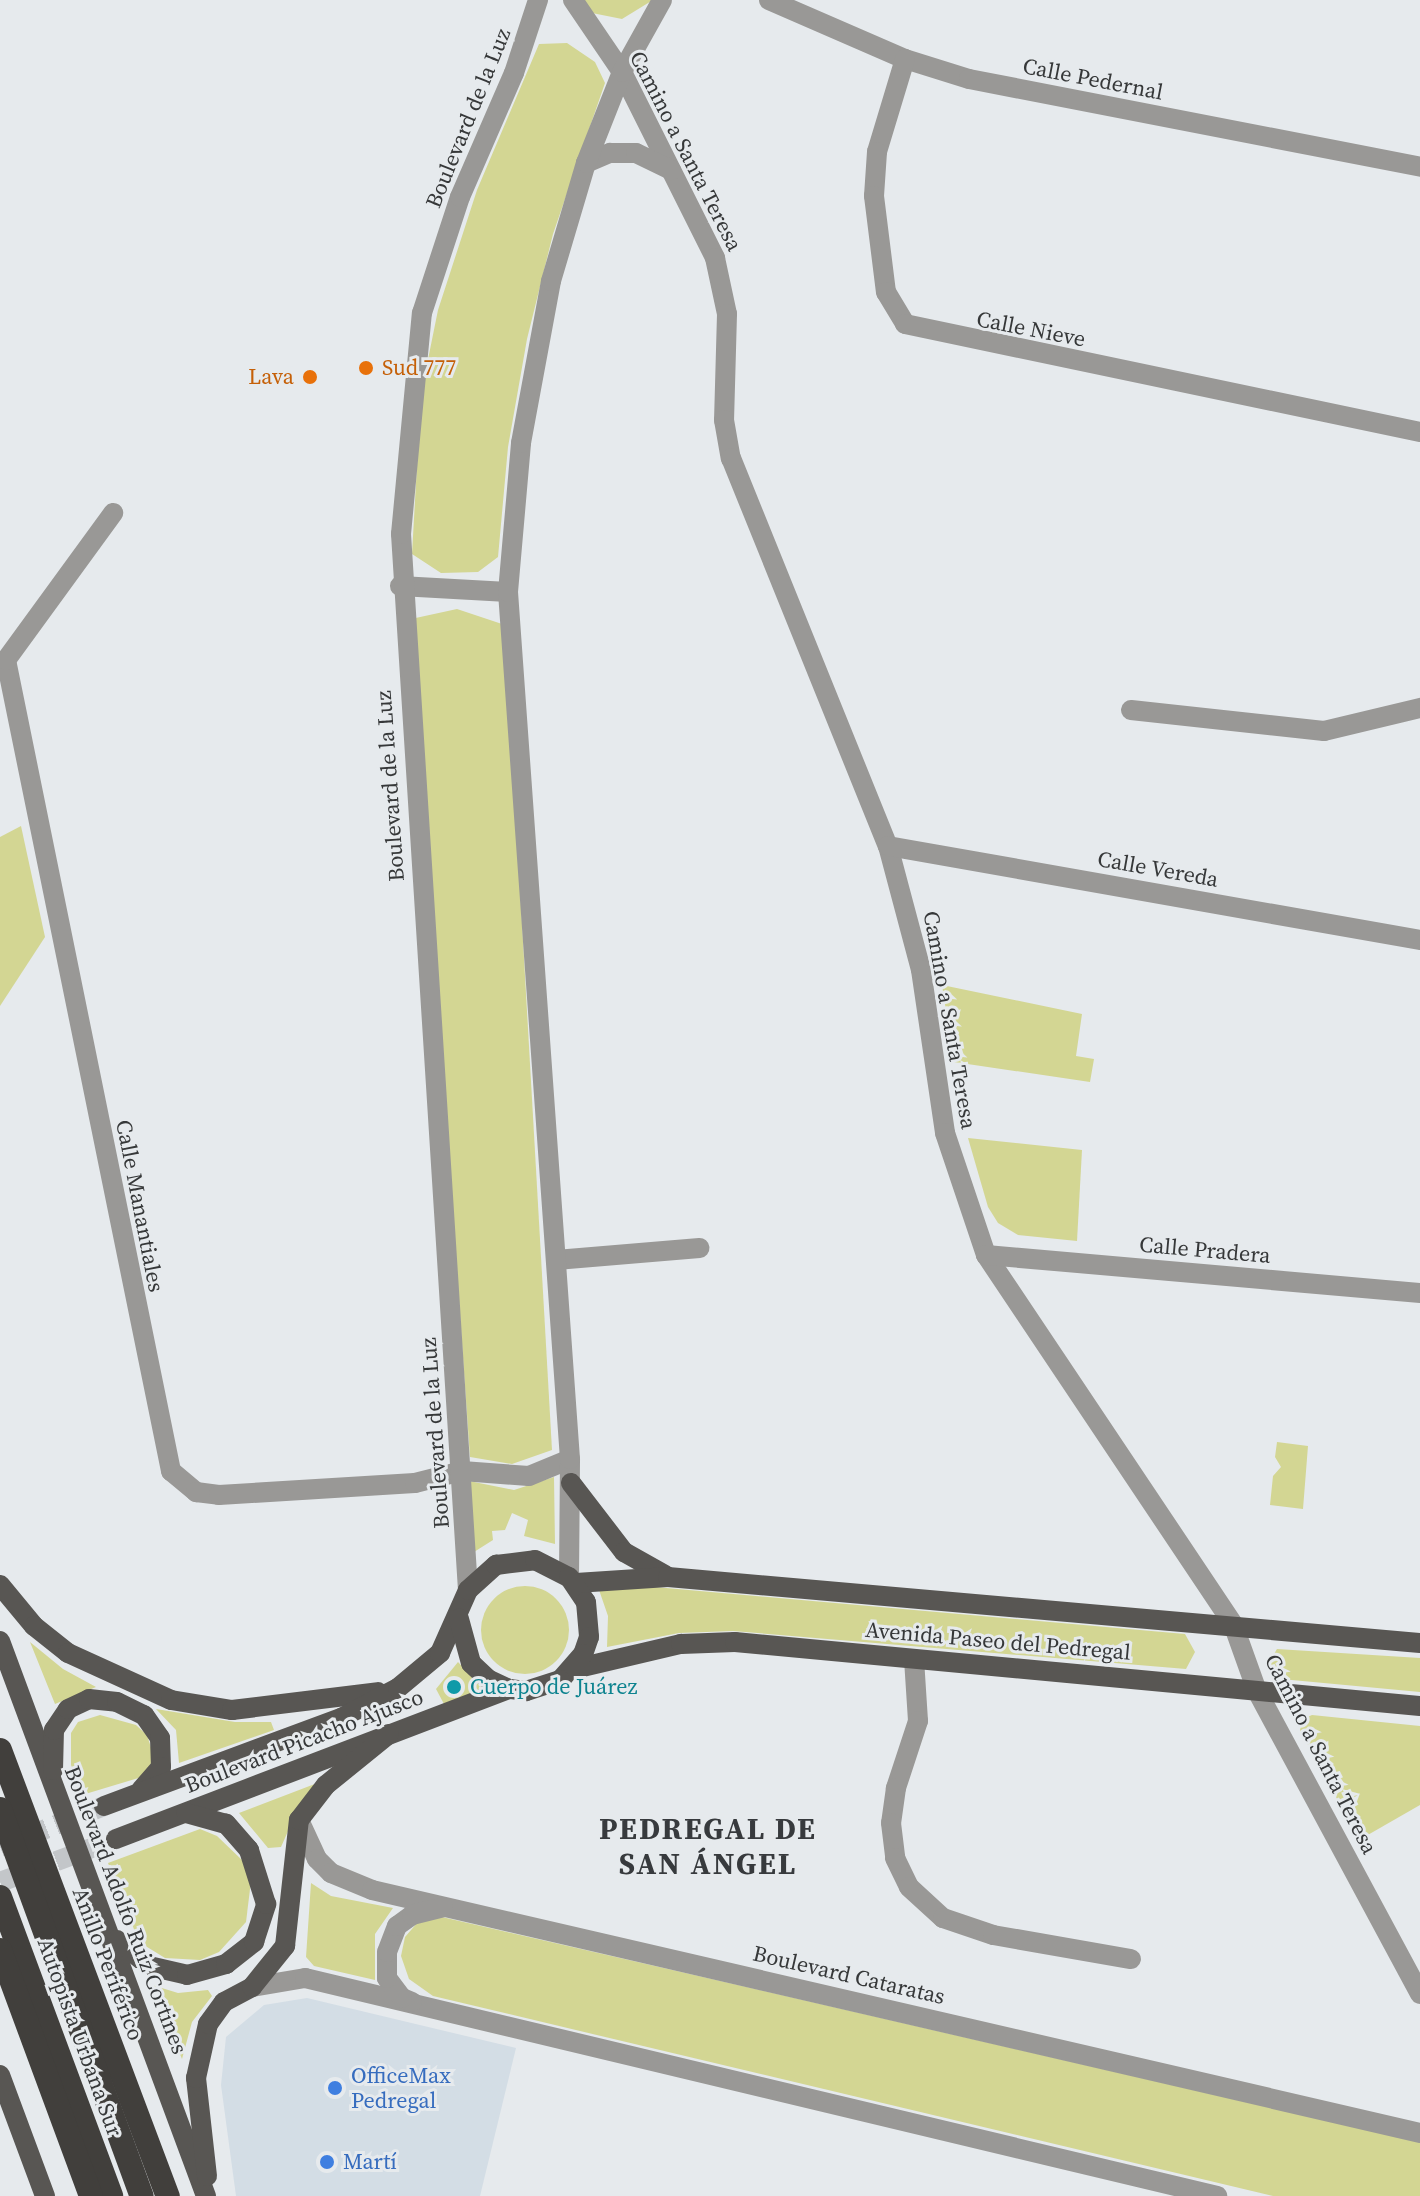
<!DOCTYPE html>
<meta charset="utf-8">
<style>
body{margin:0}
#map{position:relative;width:1420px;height:2196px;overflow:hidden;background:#e6eaed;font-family:"Source Serif 4",serif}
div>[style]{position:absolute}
.built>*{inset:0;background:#d3dde5}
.green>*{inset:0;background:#d3d693}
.round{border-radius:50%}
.major-tunnel>*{height:20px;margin-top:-10px;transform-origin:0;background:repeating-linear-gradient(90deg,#c3c6c9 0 20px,transparent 0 30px)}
.minor>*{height:20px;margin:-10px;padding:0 10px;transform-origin:10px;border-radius:10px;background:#999896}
.major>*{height:20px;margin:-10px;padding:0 10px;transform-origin:10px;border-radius:10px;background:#585653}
.highway>*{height:24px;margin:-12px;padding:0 12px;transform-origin:12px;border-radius:12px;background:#413f3c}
.highway-bridge>*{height:24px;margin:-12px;padding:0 12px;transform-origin:12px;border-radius:12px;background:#413f3c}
.dots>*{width:22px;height:22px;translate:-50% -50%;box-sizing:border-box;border:4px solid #e6eaed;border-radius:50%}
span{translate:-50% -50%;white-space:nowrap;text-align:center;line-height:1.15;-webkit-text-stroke:6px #e6eaed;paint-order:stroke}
.street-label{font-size:22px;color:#363839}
.food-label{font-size:22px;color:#c56008}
.left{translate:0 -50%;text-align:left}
.right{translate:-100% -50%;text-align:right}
.culture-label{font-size:22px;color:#0d838f}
.shop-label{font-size:22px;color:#366cbe}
.district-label{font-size:30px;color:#373a3d;font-weight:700;letter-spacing:2px}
</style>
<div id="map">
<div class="built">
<div style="clip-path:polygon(307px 1998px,516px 2048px,480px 2196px,236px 2196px,221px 2085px,226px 2037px,264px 2005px)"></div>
</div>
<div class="green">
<div style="clip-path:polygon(578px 0,653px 0,622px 19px,592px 13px)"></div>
<div style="clip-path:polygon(567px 43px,595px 62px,605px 83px,553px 234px,527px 339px,508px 447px,498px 557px,478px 572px,441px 573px,412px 554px,421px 394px,438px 310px,477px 190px,539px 44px)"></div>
<div style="clip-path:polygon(457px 609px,505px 625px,552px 1450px,512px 1464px,470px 1457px,411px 619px)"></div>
<div style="clip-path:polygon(21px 826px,45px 937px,0 1006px,0 837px)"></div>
<div style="clip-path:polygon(942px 985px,1082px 1014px,1076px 1056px,1094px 1059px,1090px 1082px,954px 1062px)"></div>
<div style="clip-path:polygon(968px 1138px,1082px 1150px,1077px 1241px,1018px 1235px,998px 1223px,988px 1207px)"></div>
<div style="clip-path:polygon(1277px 1442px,1308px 1446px,1303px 1509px,1270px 1505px,1273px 1476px,1281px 1467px,1275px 1457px)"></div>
<div style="clip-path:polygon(554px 1477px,555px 1544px,524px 1536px,528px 1520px,512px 1513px,505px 1530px,492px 1531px,493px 1540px,474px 1552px,469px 1481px,514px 1490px)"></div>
<div class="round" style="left:481px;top:1586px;width:88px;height:88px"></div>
<div style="clip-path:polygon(598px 1587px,655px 1587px,1185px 1634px,1195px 1652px,1186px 1669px,733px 1631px,679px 1633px,607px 1647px,608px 1616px)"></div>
<div style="clip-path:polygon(30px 1642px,63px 1669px,96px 1687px,55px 1704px)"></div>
<div style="clip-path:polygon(1277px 1649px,1420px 1658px,1420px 1692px,1281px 1679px,1268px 1664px)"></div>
<div style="clip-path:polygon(458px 1662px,483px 1689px,444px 1704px,436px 1689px)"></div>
<div style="clip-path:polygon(156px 1709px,235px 1722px,271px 1722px,274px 1730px,179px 1763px,176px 1730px)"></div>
<div style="clip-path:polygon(100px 1715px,136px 1725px,147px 1735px,154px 1757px,145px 1776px,82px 1795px,71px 1765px,71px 1733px,78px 1722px)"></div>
<div style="clip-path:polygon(1312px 1715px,1420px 1726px,1420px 1805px,1359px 1840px,1300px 1730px,1303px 1719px)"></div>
<div style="clip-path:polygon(320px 1782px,300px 1804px,281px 1847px,268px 1848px,239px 1813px)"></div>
<div style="clip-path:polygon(200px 1829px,217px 1836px,243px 1861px,251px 1881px,246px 1922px,219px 1952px,200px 1960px,165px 1958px,139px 1942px,108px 1863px)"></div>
<div style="clip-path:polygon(311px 1883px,331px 1896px,393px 1908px,375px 1934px,375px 1980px,314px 1966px,306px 1957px)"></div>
<div style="clip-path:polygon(442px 1917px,1420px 2142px,1420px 2196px,1273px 2196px,433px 1996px,409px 1979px,401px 1956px,405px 1937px,418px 1922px)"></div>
<div style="clip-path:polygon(152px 1985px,178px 1993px,208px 1990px,212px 1996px,192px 2022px,182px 2059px)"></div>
</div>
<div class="major-tunnel">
<div style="left:0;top:1847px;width:112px;rotate:-21.5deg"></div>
<div style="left:0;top:1882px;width:124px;rotate:-20.3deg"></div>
</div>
<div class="minor">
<div style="left:573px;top:0;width:87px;rotate:55.8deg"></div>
<div style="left:622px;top:72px;width:208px;rotate:63.4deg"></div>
<div style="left:715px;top:258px;width:57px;rotate:77.9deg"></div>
<div style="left:727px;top:314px;width:106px;rotate:91.6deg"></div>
<div style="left:724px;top:420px;width:39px;rotate:80deg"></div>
<div style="left:731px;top:458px;width:419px;rotate:68deg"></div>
<div style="left:888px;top:846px;width:128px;rotate:75.1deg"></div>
<div style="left:921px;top:970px;width:165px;rotate:81.6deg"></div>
<div style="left:945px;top:1133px;width:129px;rotate:71.4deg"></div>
<div style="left:986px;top:1255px;width:444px;rotate:56.2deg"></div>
<div style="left:1233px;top:1624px;width:71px;rotate:70.3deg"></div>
<div style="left:1257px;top:1691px;width:344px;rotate:61.7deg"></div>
<div style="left:769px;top:0;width:148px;rotate:23.5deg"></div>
<div style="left:905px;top:59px;width:67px;rotate:17.4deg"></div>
<div style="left:969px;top:79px;width:460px;rotate:11deg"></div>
<div style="left:905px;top:59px;width:97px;rotate:106.8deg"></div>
<div style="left:877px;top:152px;width:44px;rotate:93.9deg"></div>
<div style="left:874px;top:196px;width:97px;rotate:82.9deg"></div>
<div style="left:886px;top:292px;width:37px;rotate:59deg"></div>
<div style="left:905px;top:324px;width:526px;rotate:11.84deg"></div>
<div style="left:586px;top:163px;width:26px;rotate:-23deg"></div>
<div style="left:610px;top:153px;width:26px"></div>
<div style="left:636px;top:153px;width:39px;rotate:26deg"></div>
<div style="left:400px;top:586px;width:108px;rotate:3.2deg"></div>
<div style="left:6px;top:660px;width:828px;rotate:78.5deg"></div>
<div style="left:171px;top:1471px;width:33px;rotate:40deg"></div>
<div style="left:196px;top:1492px;width:23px;rotate:7deg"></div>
<div style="left:219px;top:1495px;width:196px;rotate:-3.5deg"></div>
<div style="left:415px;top:1483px;width:49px;rotate:-14.3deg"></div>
<div style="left:462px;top:1471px;width:67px;rotate:4.3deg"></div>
<div style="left:529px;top:1476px;width:44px;rotate:-22.5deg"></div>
<div style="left:6px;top:660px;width:182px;rotate:-53.9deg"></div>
<div style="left:1131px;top:710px;width:194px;rotate:6.2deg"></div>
<div style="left:1324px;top:731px;width:99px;rotate:-13.5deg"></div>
<div style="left:888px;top:846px;width:540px;rotate:10.02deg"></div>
<div style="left:986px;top:1255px;width:436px;rotate:5deg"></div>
<div style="left:556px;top:1260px;width:144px;rotate:-4.8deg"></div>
<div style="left:569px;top:1577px;width:118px;rotate:-89.5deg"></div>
<div style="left:570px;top:1459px;width:869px;rotate:-94.09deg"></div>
<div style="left:508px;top:592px;width:150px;rotate:-85deg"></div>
<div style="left:521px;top:443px;width:165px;rotate:-79.5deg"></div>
<div style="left:551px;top:281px;width:123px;rotate:-73.5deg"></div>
<div style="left:586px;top:163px;width:98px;rotate:-68.4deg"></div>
<div style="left:622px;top:72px;width:82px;rotate:-60.9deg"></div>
<div style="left:468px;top:1590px;width:1058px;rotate:-93.63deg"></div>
<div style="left:401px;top:534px;width:222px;rotate:-84.6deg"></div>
<div style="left:422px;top:313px;width:122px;rotate:-71.9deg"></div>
<div style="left:460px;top:197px;width:135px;rotate:-66.5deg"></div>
<div style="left:514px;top:73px;width:77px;rotate:-71.8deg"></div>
<div style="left:914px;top:1659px;width:62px;rotate:86.3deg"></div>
<div style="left:918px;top:1721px;width:71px;rotate:108.2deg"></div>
<div style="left:896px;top:1788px;width:35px;rotate:98deg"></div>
<div style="left:891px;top:1823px;width:35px;rotate:83deg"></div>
<div style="left:895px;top:1858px;width:32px;rotate:64deg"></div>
<div style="left:909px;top:1887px;width:46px;rotate:42.4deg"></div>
<div style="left:943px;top:1918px;width:53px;rotate:18.8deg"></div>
<div style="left:993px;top:1935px;width:140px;rotate:9.9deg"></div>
<div style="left:299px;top:1820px;width:43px;rotate:65.2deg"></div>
<div style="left:317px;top:1859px;width:20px;rotate:45deg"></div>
<div style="left:331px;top:1873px;width:44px;rotate:22.5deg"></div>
<div style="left:372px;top:1890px;width:1076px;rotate:13.05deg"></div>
<div style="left:252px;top:1987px;width:54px;rotate:-9.6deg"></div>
<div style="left:305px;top:1978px;width:938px;rotate:13.44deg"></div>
<div style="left:412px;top:2002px;width:11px;rotate:-158deg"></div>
<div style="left:402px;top:1998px;width:25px;rotate:-127deg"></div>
<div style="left:387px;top:1978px;width:26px;rotate:-90deg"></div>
<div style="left:387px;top:1952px;width:28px;rotate:-69deg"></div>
<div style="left:397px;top:1926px;width:19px;rotate:-36deg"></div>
<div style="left:412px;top:1915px;width:32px;rotate:-14deg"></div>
</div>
<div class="major">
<div style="left:571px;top:1483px;width:87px;rotate:52.5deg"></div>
<div style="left:624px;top:1552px;width:47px;rotate:29.3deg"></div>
<div style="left:576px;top:1583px;width:92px;rotate:-3.7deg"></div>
<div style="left:668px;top:1577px;width:755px;rotate:5.02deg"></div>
<div style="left:0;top:1585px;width:53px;rotate:50.3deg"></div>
<div style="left:34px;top:1626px;width:43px;rotate:38.5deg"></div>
<div style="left:68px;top:1653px;width:113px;rotate:24.5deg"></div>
<div style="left:171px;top:1700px;width:62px;rotate:9.3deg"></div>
<div style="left:232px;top:1710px;width:147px;rotate:-7deg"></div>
<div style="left:0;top:1641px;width:592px;rotate:69.64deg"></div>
<div style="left:574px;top:1669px;width:110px;rotate:-13.2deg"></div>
<div style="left:681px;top:1644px;width:54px;rotate:-2.1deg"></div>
<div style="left:735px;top:1642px;width:688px;rotate:5.34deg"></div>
<div style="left:53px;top:1770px;width:40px;rotate:-88.6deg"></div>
<div style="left:54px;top:1730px;width:25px;rotate:-56deg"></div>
<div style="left:68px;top:1709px;width:23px;rotate:-25deg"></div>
<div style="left:89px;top:1699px;width:28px;rotate:6deg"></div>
<div style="left:117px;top:1702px;width:30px;rotate:26deg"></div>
<div style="left:144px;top:1715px;width:28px;rotate:55deg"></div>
<div style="left:160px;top:1738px;width:29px;rotate:88deg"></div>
<div style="left:161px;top:1767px;width:30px;rotate:131deg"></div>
<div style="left:104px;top:1806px;width:253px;rotate:-20.4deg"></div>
<div style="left:341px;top:1718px;width:64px;rotate:-27.8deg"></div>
<div style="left:398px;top:1688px;width:55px;rotate:-39.8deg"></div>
<div style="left:440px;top:1653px;width:69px;rotate:-66deg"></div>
<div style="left:468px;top:1590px;width:38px;rotate:-42deg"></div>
<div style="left:496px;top:1565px;width:39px;rotate:-7deg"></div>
<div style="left:535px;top:1560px;width:38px;rotate:27deg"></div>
<div style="left:569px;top:1577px;width:30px;rotate:56deg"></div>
<div style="left:586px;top:1602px;width:35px;rotate:85deg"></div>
<div style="left:589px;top:1637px;width:18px;rotate:109deg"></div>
<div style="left:583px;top:1654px;width:35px;rotate:131deg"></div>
<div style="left:560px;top:1680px;width:36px;rotate:162deg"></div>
<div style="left:526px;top:1691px;width:17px;rotate:-173deg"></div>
<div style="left:509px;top:1689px;width:23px;rotate:-155deg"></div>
<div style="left:488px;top:1679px;width:23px;rotate:-137deg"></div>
<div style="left:471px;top:1663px;width:46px;rotate:-105.3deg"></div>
<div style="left:116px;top:1839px;width:421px;rotate:-20.9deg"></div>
<div style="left:117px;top:1940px;width:41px;rotate:39.1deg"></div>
<div style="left:149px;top:1966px;width:39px;rotate:13deg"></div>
<div style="left:187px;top:1975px;width:41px;rotate:-15.8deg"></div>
<div style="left:226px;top:1964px;width:36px;rotate:-38deg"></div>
<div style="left:254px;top:1942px;width:40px;rotate:-72deg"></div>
<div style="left:266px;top:1904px;width:57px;rotate:-107.5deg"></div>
<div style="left:249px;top:1850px;width:35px;rotate:-131deg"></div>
<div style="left:226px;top:1824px;width:41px;rotate:-164.6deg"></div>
<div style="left:0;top:2075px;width:129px;rotate:69.6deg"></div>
<div style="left:207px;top:2176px;width:99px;rotate:-96.4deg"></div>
<div style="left:196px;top:2078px;width:55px;rotate:-77.5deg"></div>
<div style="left:208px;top:2024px;width:27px;rotate:-54deg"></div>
<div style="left:224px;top:2002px;width:32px;rotate:-28deg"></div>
<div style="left:252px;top:1987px;width:53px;rotate:-51.2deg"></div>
<div style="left:285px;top:1946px;width:127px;rotate:-83.7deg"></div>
<div style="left:299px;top:1820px;width:44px;rotate:-52.4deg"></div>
<div style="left:326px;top:1785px;width:81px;rotate:-39deg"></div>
</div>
<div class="highway">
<div style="left:0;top:1750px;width:477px;rotate:69.4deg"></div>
<div style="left:0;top:1897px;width:319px;rotate:69.6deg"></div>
<div style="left:0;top:1950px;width:262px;rotate:69.7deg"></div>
</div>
<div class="highway-bridge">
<div style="left:0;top:1809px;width:412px;rotate:69.9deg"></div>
</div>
<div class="dots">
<div style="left:366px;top:368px;background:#e8710a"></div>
<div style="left:310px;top:377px;background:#e8710a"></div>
<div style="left:454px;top:1687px;background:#0f9aa8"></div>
<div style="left:335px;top:2088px;background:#3f7fe0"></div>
<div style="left:327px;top:2162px;background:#3f7fe0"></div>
</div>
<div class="street-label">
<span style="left:1093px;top:79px;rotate:11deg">Calle Pedernal</span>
<span style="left:468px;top:118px;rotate:-68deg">Boulevard de la Luz</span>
<span style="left:686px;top:151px;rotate:63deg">Camino a Santa Teresa</span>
<span style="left:1031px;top:329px;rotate:11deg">Calle Nieve</span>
<span style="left:390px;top:786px;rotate:-94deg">Boulevard de la Luz</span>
<span style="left:1158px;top:869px;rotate:10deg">Calle Vereda</span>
<span style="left:950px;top:1020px;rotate:80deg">Camino a Santa Teresa</span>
<span style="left:140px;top:1206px;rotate:79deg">Calle Manantiales</span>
<span style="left:1205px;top:1250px;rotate:5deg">Calle Pradera</span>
<span style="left:435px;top:1433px;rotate:-94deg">Boulevard de la Luz</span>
<span style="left:998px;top:1641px;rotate:5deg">Avenida Paseo del Pedregal</span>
<span style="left:304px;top:1741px;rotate:-21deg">Boulevard Picacho Ajusco</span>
<span style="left:1321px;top:1754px;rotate:63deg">Camino a Santa Teresa</span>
<span style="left:126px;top:1910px;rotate:69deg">Boulevard Adolfo Ruiz Cortines</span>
<span style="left:108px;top:1964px;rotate:69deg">Anillo Periférico</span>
<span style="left:849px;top:1975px;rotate:13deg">Boulevard Cataratas</span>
<span style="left:80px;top:2037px;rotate:70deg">Autopista Urbana Sur</span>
</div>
<div class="food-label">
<span class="left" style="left:382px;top:368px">Sud 777</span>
<span class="right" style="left:294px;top:377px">Lava</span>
</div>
<div class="culture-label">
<span class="left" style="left:470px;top:1687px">Cuerpo de Juárez</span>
</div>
<div class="shop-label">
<span class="left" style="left:351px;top:2088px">OfficeMax<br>Pedregal</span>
<span class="left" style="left:343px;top:2162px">Martí</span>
</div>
<div class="district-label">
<span style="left:708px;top:1846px">PEDREGAL DE<br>SAN ÁNGEL</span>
</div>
</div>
